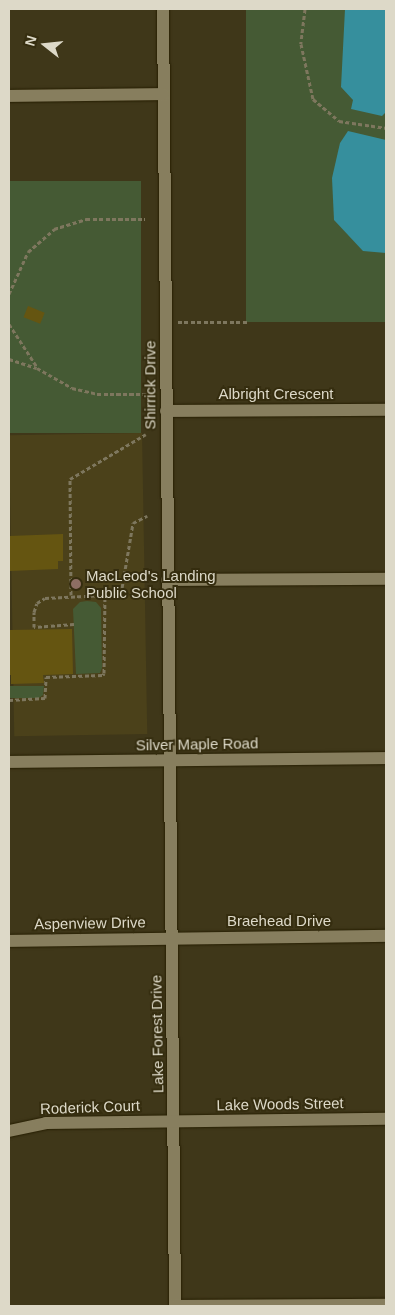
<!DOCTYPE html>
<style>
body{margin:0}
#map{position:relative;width:395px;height:1315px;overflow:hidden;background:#3f3719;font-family:Arial,sans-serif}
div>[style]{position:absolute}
.built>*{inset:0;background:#4b411a;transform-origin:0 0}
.green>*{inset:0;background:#455a34;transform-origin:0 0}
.water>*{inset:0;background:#368f9d}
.building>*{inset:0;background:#655511;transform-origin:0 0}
.path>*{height:3px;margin-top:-1.5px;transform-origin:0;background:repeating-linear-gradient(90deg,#7e775e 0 4px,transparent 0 6.5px)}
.roads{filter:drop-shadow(0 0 1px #261e01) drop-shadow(0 0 1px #261e01)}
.minor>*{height:12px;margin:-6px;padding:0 6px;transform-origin:6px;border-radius:6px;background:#877e5e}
.tertiary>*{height:12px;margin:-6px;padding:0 6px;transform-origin:6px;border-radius:6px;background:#877e5e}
.dots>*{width:14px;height:14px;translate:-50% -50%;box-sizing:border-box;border:2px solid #352d0f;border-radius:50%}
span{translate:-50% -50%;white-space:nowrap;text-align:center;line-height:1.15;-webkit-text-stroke:4px #352d0f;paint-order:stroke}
.street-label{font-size:15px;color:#ddd9c8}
.poi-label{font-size:15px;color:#ddd9c8}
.left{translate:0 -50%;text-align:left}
.frame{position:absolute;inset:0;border:10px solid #ddd9c8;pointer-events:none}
.north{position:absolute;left:20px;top:20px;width:50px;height:50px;-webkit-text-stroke:4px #352d0f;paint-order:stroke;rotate:286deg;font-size:14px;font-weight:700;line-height:20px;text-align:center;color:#ddd9c8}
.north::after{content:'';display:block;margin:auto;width:18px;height:22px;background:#ddd9c8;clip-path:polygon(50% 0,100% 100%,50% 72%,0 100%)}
</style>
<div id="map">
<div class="built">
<div style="left:142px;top:433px;width:301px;height:133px;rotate:89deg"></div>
</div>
<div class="green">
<div style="left:246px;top:9px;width:140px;height:313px"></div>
<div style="left:141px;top:181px;width:252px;height:132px;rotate:90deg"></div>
<div style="clip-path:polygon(87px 601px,96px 602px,101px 608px,102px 668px,100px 673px,76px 674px,73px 609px,80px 602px)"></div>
<div style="clip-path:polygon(9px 677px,9px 686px,44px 686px,43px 695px,39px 698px,9px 698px)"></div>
</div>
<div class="water">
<div style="clip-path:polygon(345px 9px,386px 9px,386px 112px,382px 116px,351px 109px,353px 100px,341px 87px)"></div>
<div style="clip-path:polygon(348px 131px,386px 140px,386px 253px,363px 251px,334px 220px,332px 178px,340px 143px)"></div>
</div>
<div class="building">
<div style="left:28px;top:306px;width:18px;height:12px;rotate:22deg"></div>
<div style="clip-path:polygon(63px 534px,63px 561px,58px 561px,58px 569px,9px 571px,9px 536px)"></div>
<div style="clip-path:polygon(72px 629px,73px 674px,43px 675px,44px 683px,11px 684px,11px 675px,9px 675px,9px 630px)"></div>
</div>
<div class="path">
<div style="left:305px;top:9px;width:35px;rotate:97deg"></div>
<div style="left:301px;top:44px;width:56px;rotate:77.7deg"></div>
<div style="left:313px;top:99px;width:34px;rotate:40deg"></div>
<div style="left:339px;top:121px;width:48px;rotate:8.5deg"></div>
<div style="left:9px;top:294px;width:46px;rotate:-65.7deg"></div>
<div style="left:28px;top:252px;width:35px;rotate:-41deg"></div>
<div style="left:54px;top:229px;width:34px;rotate:-17deg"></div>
<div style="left:86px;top:219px;width:59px"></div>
<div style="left:178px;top:322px;width:71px"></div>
<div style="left:9px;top:324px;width:51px;rotate:56.9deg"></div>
<div style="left:9px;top:359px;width:29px;rotate:18deg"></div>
<div style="left:37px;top:368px;width:40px;rotate:29.7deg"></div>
<div style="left:72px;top:388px;width:26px;rotate:13deg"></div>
<div style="left:97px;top:394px;width:50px"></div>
<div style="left:71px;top:595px;width:116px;rotate:-90.5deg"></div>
<div style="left:70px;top:479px;width:88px;rotate:-30.6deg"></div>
<div style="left:74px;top:624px;width:40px;rotate:175.7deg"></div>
<div style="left:34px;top:627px;width:15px;rotate:-90deg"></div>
<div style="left:34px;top:612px;width:9px;rotate:-72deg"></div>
<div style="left:37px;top:603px;width:9px;rotate:-32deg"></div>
<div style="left:45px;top:598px;width:60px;rotate:-2.9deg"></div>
<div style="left:9px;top:700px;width:36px;rotate:-3deg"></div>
<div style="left:45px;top:698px;width:21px;rotate:-87deg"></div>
<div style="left:46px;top:677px;width:57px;rotate:-2deg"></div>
<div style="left:103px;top:675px;width:2px;rotate:-63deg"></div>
<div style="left:104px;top:673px;width:78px;rotate:-89.3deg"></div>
<div style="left:105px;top:595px;width:16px;rotate:-4deg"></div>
<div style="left:121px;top:594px;width:72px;rotate:-80.4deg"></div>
<div style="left:133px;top:523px;width:16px;rotate:-27deg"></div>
</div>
<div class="roads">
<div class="minor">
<div style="left:163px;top:9px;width:1297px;rotate:89.47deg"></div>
<div style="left:9px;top:96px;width:154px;rotate:-0.7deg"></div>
<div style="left:166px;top:411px;width:220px;rotate:-0.3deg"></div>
<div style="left:167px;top:580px;width:219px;rotate:-0.3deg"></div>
<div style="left:9px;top:941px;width:377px;rotate:-0.8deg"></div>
<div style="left:9px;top:1131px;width:38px;rotate:-12deg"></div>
<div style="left:46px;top:1123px;width:340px;rotate:-0.7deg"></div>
<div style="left:175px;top:1306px;width:211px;rotate:-0.3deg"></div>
</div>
<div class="tertiary">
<div style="left:9px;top:762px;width:377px;rotate:-0.6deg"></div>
</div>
</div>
<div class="dots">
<div style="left:76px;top:584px;background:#8d6e63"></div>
</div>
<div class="street-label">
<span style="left:150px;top:385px;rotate:-90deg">Shirrick Drive</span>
<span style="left:276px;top:394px">Albright Crescent</span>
<span style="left:197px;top:744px;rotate:-1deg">Silver Maple Road</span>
<span style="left:279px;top:921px">Braehead Drive</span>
<span style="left:90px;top:923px;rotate:-1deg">Aspenview Drive</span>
<span style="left:157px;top:1034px;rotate:-91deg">Lake Forest Drive</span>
<span style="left:280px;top:1104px;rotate:-1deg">Lake Woods Street</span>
<span style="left:90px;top:1107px;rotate:-2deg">Roderick Court</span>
</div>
<div class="poi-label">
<span class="left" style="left:86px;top:584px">MacLeod's Landing<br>Public School</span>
</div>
<div class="frame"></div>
<div class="north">N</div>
</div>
